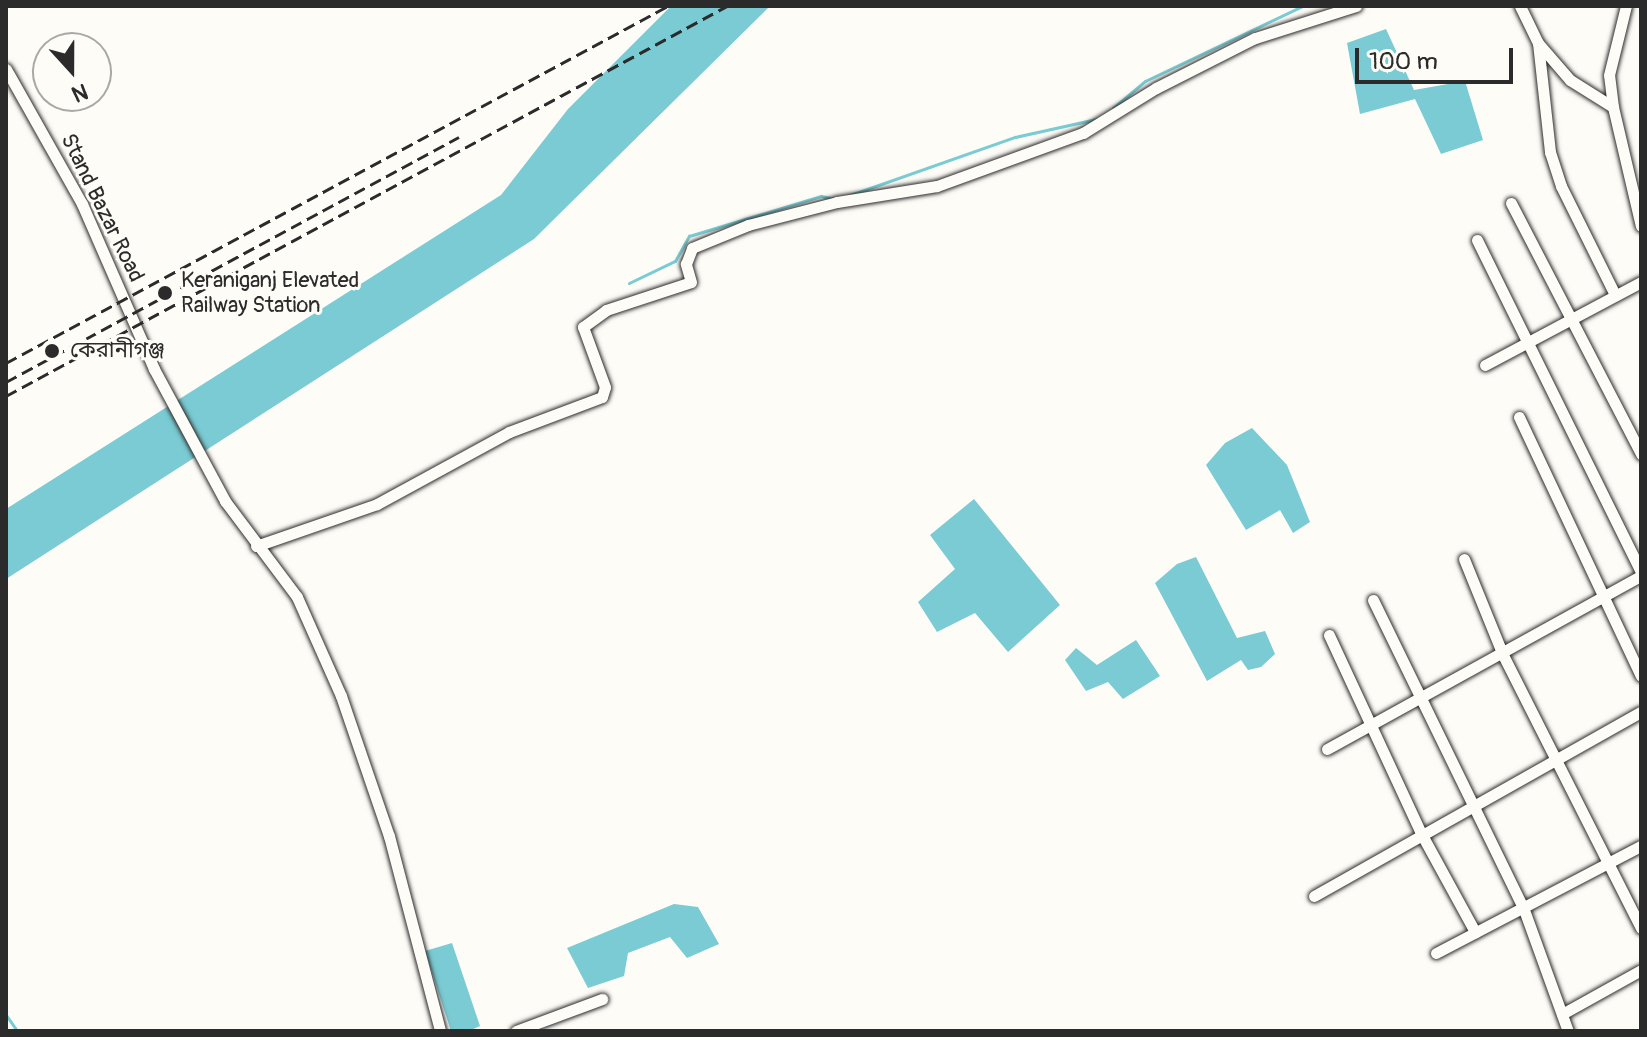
<!DOCTYPE html>
<meta charset="utf-8">
<style>
body{margin:0}
#map{position:relative;width:1647px;height:1037px;overflow:hidden;background:#fdfcf7;font-family:Pangolin,"Noto Sans Bengali",sans-serif}
div>[style]{position:absolute}
.water>*{inset:0;background:#7acbd3}
.stream>*{height:3px;margin:-1.5px;padding:0 1.5px;transform-origin:1.5px;border-radius:1.5px;background:#7acbd3}
.roads{filter:drop-shadow(0 0 2px #2b2b2b) drop-shadow(0 0 2px #2b2b2b)}
.street>*{height:11px;margin:-5.5px;padding:0 5.5px;transform-origin:5.5px;border-radius:5.5px;background:#fdfcf7}
.rail>*{height:3px;margin-top:-1.5px;transform-origin:0;background:repeating-linear-gradient(90deg,#2b2b2b 0 12px,transparent 0 18px)}
.dots>*{width:22px;height:22px;translate:-50% -50%;box-sizing:border-box;border:4px solid #fdfcf7;border-radius:50%}
span{translate:-50% -50%;white-space:nowrap;text-align:center;line-height:1.15;-webkit-text-stroke:6px #fdfcf7;paint-order:stroke}
.street-label{font-size:22px;color:#2b2b2b}
.poi-label{font-size:22px;color:#2b2b2b}
.left{translate:0 -50%;text-align:left}
.frame{position:absolute;inset:0;border:8px solid #2b2b2b;pointer-events:none}
.north{position:absolute;left:32px;top:32px;width:80px;height:80px;box-sizing:border-box;background:#fdfcf7;border:2px solid #a9a8a5;border-radius:50%;rotate:159deg;font-size:22px;font-weight:700;line-height:32px;text-align:center;color:#2b2b2b}
.north::after{content:'';display:block;margin:auto;width:28px;height:36px;background:#2b2b2b;clip-path:polygon(50% 0,100% 100%,50% 72%,0 100%)}
.scale{position:absolute;left:1355px;top:48px;width:158px;height:36px;box-sizing:border-box;border:4px solid #2b2b2b;border-top:0;padding-left:10px;font-size:24px;line-height:28px;white-space:nowrap;color:#2b2b2b;-webkit-text-stroke:6px #fdfcf7;paint-order:stroke}
</style>
<div id="map">
<div class="water">
<div style="clip-path:polygon(671px 6px,770px 6px,534px 239px,6px 579px,6px 509px,501px 195px,568px 109px)"></div>
<div style="clip-path:polygon(1386px 29px,1414px 90px,1465px 81px,1483px 140px,1441px 154px,1415px 99px,1360px 114px,1347px 43px)"></div>
<div style="clip-path:polygon(1252px 428px,1287px 465px,1310px 522px,1293px 533px,1280px 510px,1246px 530px,1206px 465px,1225px 443px)"></div>
<div style="clip-path:polygon(974px 499px,1060px 605px,1008px 652px,975px 613px,937px 632px,918px 602px,955px 569px,930px 535px)"></div>
<div style="clip-path:polygon(1196px 557px,1237px 638px,1265px 631px,1275px 654px,1261px 667px,1248px 670px,1241px 660px,1207px 681px,1155px 583px,1177px 564px)"></div>
<div style="clip-path:polygon(1136px 640px,1160px 676px,1123px 699px,1108px 682px,1086px 691px,1065px 660px,1076px 648px,1097px 665px)"></div>
<div style="clip-path:polygon(674px 904px,698px 907px,719px 944px,687px 958px,670px 937px,628px 953px,624px 976px,588px 988px,567px 948px)"></div>
<div style="clip-path:polygon(452px 943px,480px 1026px,469px 1031px,451px 1031px,425px 951px)"></div>
</div>
<div class="stream">
<div style="left:1113px;top:108px;width:42px;rotate:-40.2deg"></div>
<div style="left:1145px;top:81px;width:174px;rotate:-25.5deg"></div>
<div style="left:850px;top:195px;width:175px;rotate:-19.4deg"></div>
<div style="left:1015px;top:137px;width:83px;rotate:-12.5deg"></div>
<div style="left:629px;top:283px;width:51px;rotate:-25.6deg"></div>
<div style="left:675px;top:261px;width:29px;rotate:-61deg"></div>
<div style="left:689px;top:236px;width:138px;rotate:-16.9deg"></div>
<div style="left:821px;top:196px;width:14px;rotate:12deg"></div>
<div style="left:6px;top:1015px;width:19px;rotate:55deg"></div>
</div>
<div class="roads">
<div class="street">
<div style="left:1520px;top:6px;width:41px;rotate:64.1deg"></div>
<div style="left:1538px;top:43px;width:49px;rotate:49.1deg"></div>
<div style="left:1570px;top:80px;width:51px;rotate:32.1deg"></div>
<div style="left:1613px;top:107px;width:122px;rotate:76.8deg"></div>
<div style="left:1538px;top:43px;width:110px;rotate:83.7deg"></div>
<div style="left:1550px;top:152px;width:36px;rotate:72deg"></div>
<div style="left:1561px;top:186px;width:122px;rotate:63.6deg"></div>
<div style="left:6px;top:69px;width:155px;rotate:60.6deg"></div>
<div style="left:82px;top:204px;width:180px;rotate:66.4deg"></div>
<div style="left:154px;top:369px;width:150px;rotate:61.7deg"></div>
<div style="left:225px;top:501px;width:120px;rotate:53.1deg"></div>
<div style="left:297px;top:597px;width:108px;rotate:66deg"></div>
<div style="left:341px;top:696px;width:148px;rotate:71.1deg"></div>
<div style="left:389px;top:836px;width:202px;rotate:75.3deg"></div>
<div style="left:1613px;top:107px;width:32px;rotate:-97deg"></div>
<div style="left:1609px;top:75px;width:71px;rotate:-76.2deg"></div>
<div style="left:1511px;top:203px;width:283px;rotate:62.6deg"></div>
<div style="left:1477px;top:240px;width:370px;rotate:63.7deg"></div>
<div style="left:1485px;top:365px;width:177px;rotate:-28deg"></div>
<div style="left:1519px;top:417px;width:286px;rotate:64.8deg"></div>
<div style="left:256px;top:546px;width:128px;rotate:-19.1deg"></div>
<div style="left:377px;top:504px;width:150px;rotate:-28.6deg"></div>
<div style="left:509px;top:432px;width:99px;rotate:-20.6deg"></div>
<div style="left:602px;top:397px;width:10px;rotate:-73deg"></div>
<div style="left:605px;top:387px;width:64px;rotate:-110.1deg"></div>
<div style="left:583px;top:327px;width:29px;rotate:-36deg"></div>
<div style="left:606px;top:310px;width:89px;rotate:-18.2deg"></div>
<div style="left:691px;top:282px;width:19px;rotate:-106deg"></div>
<div style="left:686px;top:264px;width:17px;rotate:-69deg"></div>
<div style="left:692px;top:248px;width:61px;rotate:-22.3deg"></div>
<div style="left:748px;top:225px;width:92px;rotate:-14.5deg"></div>
<div style="left:837px;top:202px;width:101px;rotate:-9.1deg"></div>
<div style="left:937px;top:186px;width:155px;rotate:-20deg"></div>
<div style="left:1083px;top:133px;width:86px;rotate:-31.7deg"></div>
<div style="left:1156px;top:88px;width:111px;rotate:-26.8deg"></div>
<div style="left:1255px;top:38px;width:106px;rotate:-17.6deg"></div>
<div style="left:1464px;top:559px;width:104px;rotate:67.9deg"></div>
<div style="left:1503px;top:655px;width:306px;rotate:63.2deg"></div>
<div style="left:1373px;top:600px;width:342px;rotate:64deg"></div>
<div style="left:1523px;top:907px;width:132px;rotate:70.1deg"></div>
<div style="left:1329px;top:635px;width:221px;rotate:65.1deg"></div>
<div style="left:1422px;top:835px;width:111px;rotate:61.3deg"></div>
<div style="left:1327px;top:749px;width:359px;rotate:-28.9deg"></div>
<div style="left:1314px;top:896px;width:375px;rotate:-29.4deg"></div>
<div style="left:1436px;top:953px;width:231px;rotate:-27.6deg"></div>
<div style="left:1562px;top:1014px;width:90px;rotate:-29.1deg"></div>
<div style="left:516px;top:1031px;width:92px;rotate:-20.4deg"></div>
</div>
</div>
<div class="rail">
<div style="left:6px;top:363px;width:752px;rotate:-28.34deg"></div>
<div style="left:6px;top:382px;width:515px;rotate:-28.41deg"></div>
<div style="left:6px;top:396px;width:820px;rotate:-28.41deg"></div>
</div>
<div class="dots">
<div style="left:165px;top:293px;background:#2b2b2b"></div>
<div style="left:52px;top:351px;background:#2b2b2b"></div>
</div>
<div class="street-label">
<span style="left:102px;top:208px;rotate:64deg">Stand Bazar Road</span>
</div>
<div class="poi-label">
<span class="left" style="left:181px;top:293px">Keraniganj Elevated<br>Railway Station</span>
<span class="left" style="left:70px;top:351px">কেরানীগঞ্জ</span>
</div>
<div class="frame"></div>
<div class="north">N</div>
<div class="scale">100 m</div>
</div>
